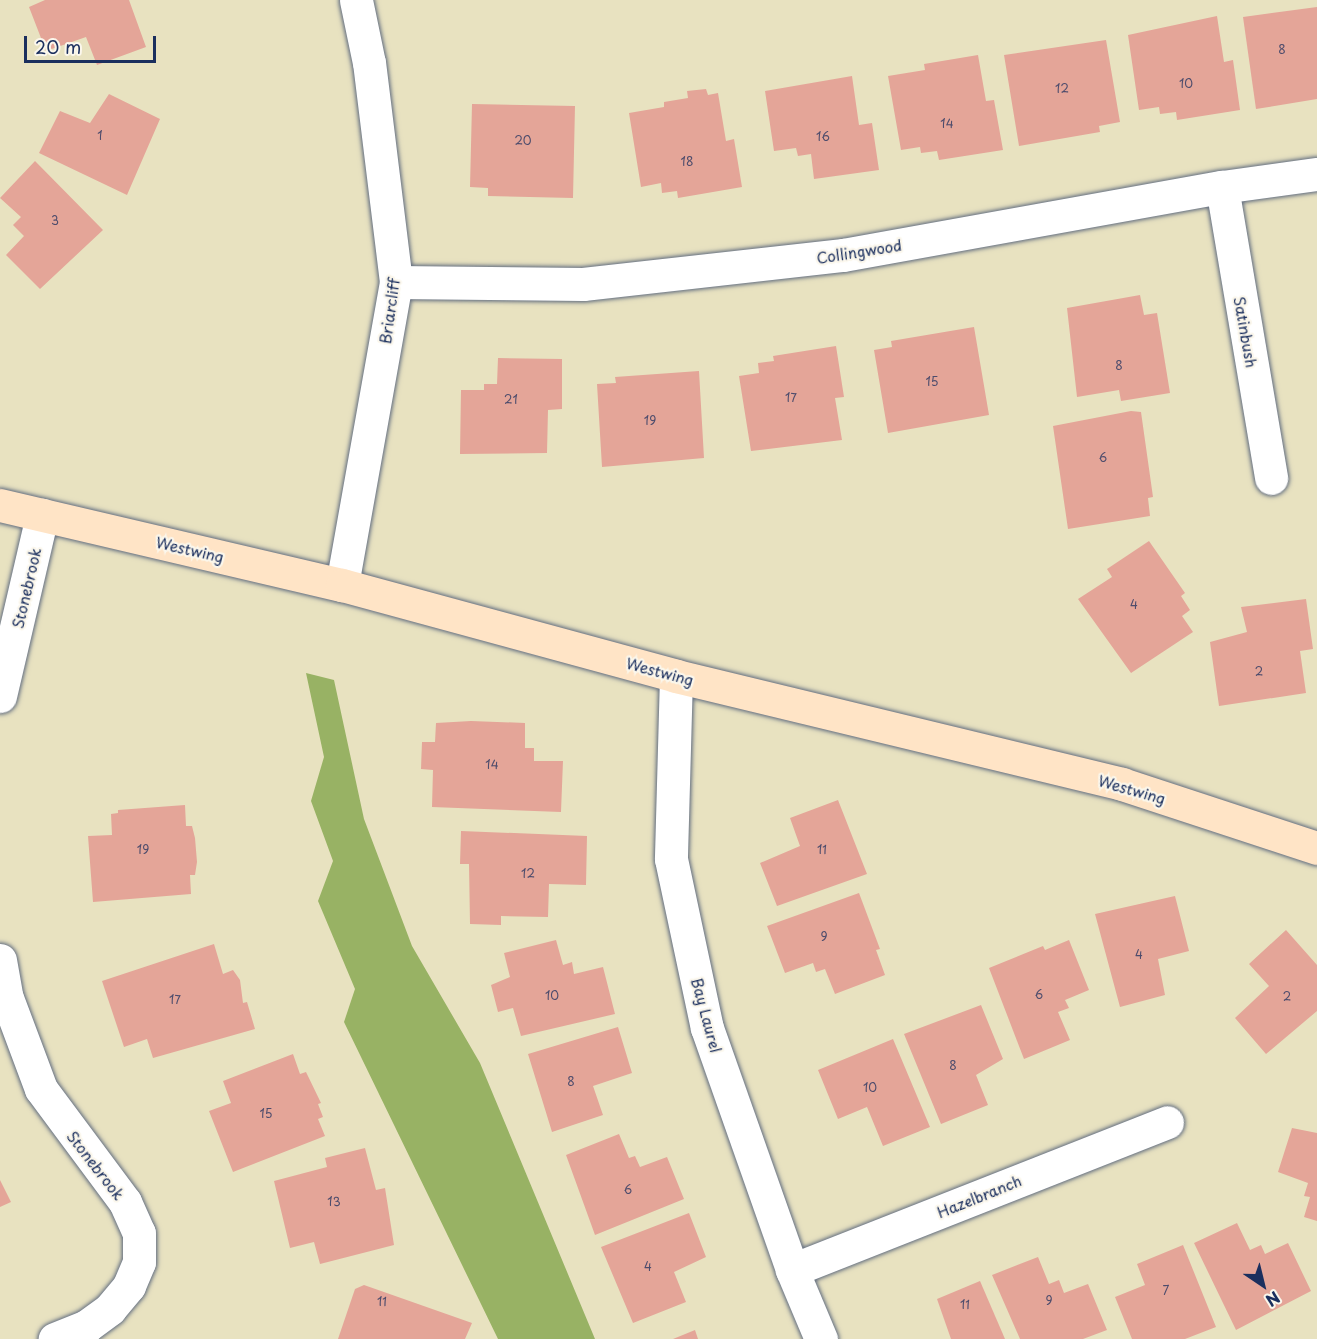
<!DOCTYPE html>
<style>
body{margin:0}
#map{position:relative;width:1317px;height:1339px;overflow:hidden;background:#e8e2c0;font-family:"Playpen Sans",sans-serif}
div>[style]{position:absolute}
.forest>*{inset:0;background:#98b264}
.building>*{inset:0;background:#e4a598}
.roads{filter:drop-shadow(0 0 2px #636e80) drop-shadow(0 0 2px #636e80)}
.street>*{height:33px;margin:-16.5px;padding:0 16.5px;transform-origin:16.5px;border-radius:16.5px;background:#fff}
.secondary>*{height:33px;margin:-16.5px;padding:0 16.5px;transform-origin:16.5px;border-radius:16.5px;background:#ffe4c6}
span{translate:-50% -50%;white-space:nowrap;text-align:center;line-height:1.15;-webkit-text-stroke:4.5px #fbf7ec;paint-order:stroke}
.number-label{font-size:12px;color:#4d4c6c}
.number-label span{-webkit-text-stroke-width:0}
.street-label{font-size:15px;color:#1b2f5e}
.north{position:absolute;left:1233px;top:1255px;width:60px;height:60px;-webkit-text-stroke:4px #fbf7ec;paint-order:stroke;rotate:145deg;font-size:16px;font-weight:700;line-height:24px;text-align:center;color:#1b2f5e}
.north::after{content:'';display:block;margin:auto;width:21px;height:27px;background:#1b2f5e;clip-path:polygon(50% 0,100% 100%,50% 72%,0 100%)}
.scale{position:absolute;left:24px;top:36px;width:132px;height:27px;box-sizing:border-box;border:3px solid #1b2f5e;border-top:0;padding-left:8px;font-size:18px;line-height:21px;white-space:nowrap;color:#1b2f5e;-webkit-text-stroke:4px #fbf7ec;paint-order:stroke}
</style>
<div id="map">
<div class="forest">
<div style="clip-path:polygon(306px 673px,334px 680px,364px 819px,412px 946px,480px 1063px,595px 1339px,498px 1339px,344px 1022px,355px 989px,318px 901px,333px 861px,311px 801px,324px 757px)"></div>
</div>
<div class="building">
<div style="clip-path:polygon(45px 0,129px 0,146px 47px,97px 65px,86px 37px,46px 51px,29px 7px)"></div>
<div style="clip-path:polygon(1317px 7px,1317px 99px,1256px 109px,1243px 17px)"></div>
<div style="clip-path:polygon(1217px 16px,1224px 62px,1233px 60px,1240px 110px,1177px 120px,1176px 112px,1160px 114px,1159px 107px,1139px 110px,1128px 35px)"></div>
<div style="clip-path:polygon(1106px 40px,1120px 122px,1099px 126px,1100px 132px,1019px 146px,1004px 55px)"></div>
<div style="clip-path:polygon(978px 55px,986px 101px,994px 100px,1003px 150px,939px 160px,937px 151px,921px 153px,920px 147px,901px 150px,888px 76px,925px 70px,924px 64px)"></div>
<div style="clip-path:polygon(852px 76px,859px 125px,872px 123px,879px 170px,814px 179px,811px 154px,798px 156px,796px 148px,774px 151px,765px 91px)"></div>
<div style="clip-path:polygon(706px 89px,708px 95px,718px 93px,726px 141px,734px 139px,742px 187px,678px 198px,677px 191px,662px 193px,661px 183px,641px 187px,629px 113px,664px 107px,664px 102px,688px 98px,687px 91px)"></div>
<div style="clip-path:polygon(109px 94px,160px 119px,127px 195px,39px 153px,60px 111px,90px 123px)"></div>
<div style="clip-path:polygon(472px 104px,575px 106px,573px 198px,488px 196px,488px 188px,470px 187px)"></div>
<div style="clip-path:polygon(35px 161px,103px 230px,40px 289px,6px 255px,24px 236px,13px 225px,21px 217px,0 198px)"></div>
<div style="clip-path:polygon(1140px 295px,1144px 315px,1157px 313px,1170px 393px,1121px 401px,1119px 390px,1077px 397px,1067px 308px)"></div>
<div style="clip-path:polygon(974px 327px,989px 415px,888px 433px,874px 350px,892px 347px,891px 341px)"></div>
<div style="clip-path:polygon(836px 346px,844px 397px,835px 398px,842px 440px,751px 451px,739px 376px,759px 373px,758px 363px,774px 361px,773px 356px)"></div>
<div style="clip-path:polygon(498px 358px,562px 359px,562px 409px,548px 410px,547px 453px,460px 454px,461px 390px,484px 390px,484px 384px,497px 384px)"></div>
<div style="clip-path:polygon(699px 371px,704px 458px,602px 467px,597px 384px,616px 383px,615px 377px)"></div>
<div style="clip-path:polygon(1131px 411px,1141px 412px,1153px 497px,1148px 498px,1150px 516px,1068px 529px,1053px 426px)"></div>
<div style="clip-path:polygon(1149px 541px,1185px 593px,1181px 596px,1190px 610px,1182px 616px,1193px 632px,1131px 673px,1078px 599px,1112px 577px,1107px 569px)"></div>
<div style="clip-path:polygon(1306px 599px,1313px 649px,1300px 651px,1306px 693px,1219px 706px,1210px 642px,1247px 632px,1241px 607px)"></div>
<div style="clip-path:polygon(471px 721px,525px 723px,525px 748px,534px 748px,534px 761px,563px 761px,561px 812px,432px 807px,433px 770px,421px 769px,422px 742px,435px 742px,436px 723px)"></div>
<div style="clip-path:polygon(838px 800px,867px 874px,777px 906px,760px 863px,800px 846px,790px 818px)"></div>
<div style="clip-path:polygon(185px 805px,186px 826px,192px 826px,195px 838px,197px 862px,195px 875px,190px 875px,191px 894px,93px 902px,88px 836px,112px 835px,111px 814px,118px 813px,118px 810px)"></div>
<div style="clip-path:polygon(461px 831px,587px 836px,586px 885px,549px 884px,548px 917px,501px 916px,501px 925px,470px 924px,469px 864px,460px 864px)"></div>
<div style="clip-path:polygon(859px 893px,880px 949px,876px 950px,885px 975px,835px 994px,825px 969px,816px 972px,813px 963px,785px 973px,767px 926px)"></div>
<div style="clip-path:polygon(1175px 896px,1189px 951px,1158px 959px,1165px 995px,1120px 1007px,1095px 914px)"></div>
<div style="clip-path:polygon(1286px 930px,1317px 965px,1317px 1011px,1266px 1054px,1235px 1018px,1269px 986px,1249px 964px)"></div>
<div style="clip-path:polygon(556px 940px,563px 965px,572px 962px,574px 974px,603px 967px,615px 1014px,521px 1036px,513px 1008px,498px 1012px,491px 985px,510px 977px,504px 953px)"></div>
<div style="clip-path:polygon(1069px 940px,1089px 990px,1065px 1000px,1069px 1008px,1058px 1012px,1070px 1040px,1024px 1059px,989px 968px,1043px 946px,1045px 950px)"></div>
<div style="clip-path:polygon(214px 944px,223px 974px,233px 970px,240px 980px,243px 1003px,247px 1002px,255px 1029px,153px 1058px,147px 1039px,124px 1047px,102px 981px)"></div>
<div style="clip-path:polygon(981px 1005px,1003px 1059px,976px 1075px,988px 1105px,941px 1124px,904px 1034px)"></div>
<div style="clip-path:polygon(618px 1027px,632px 1073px,593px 1086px,603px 1115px,552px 1132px,528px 1054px)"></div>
<div style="clip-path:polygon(893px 1039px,930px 1127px,883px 1146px,867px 1107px,838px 1119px,818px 1070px)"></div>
<div style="clip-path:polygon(293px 1054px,300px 1074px,306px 1072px,321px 1103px,318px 1104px,323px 1117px,318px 1119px,325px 1136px,233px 1172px,209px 1111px,231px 1103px,223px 1081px)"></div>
<div style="clip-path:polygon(1292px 1128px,1317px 1133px,1317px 1221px,1304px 1217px,1310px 1197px,1304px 1196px,1308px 1183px,1278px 1172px)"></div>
<div style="clip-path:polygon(619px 1134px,629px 1158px,635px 1156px,640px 1167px,667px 1157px,684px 1199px,595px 1235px,566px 1155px)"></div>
<div style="clip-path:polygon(365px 1148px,376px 1190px,385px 1188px,394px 1245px,320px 1264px,314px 1242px,290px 1248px,274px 1181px,327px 1167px,325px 1158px)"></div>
<div style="clip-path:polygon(0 1180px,11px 1202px,0 1207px)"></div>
<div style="clip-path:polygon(689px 1213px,706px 1257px,674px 1272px,686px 1302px,633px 1323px,601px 1247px)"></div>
<div style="clip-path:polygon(1237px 1223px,1250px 1250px,1261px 1245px,1265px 1254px,1288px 1243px,1311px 1291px,1236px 1330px,1194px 1243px)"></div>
<div style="clip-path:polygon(1183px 1245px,1216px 1327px,1185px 1339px,1132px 1339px,1115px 1297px,1145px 1285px,1137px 1264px)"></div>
<div style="clip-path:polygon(1038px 1257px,1049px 1284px,1059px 1280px,1064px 1293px,1088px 1284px,1107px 1330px,1083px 1339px,1020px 1339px,992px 1275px)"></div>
<div style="clip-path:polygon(980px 1281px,1005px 1339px,951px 1339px,937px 1299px)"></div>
<div style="clip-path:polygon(364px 1285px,472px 1323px,465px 1339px,338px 1339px,355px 1289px)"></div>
<div style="clip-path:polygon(695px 1330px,698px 1339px,673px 1339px)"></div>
</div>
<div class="roads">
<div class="street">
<div style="left:1222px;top:187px;width:295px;rotate:80.4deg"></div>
<div style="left:396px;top:282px;width:187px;rotate:0.6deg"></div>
<div style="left:583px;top:284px;width:262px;rotate:-6.4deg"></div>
<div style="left:843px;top:255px;width:385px;rotate:-10.2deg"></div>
<div style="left:1222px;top:187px;width:96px;rotate:-7.8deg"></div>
<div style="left:342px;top:585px;width:308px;rotate:-79.9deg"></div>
<div style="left:396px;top:282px;width:221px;rotate:-97deg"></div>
<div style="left:369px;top:63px;width:64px;rotate:-101.7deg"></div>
<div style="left:676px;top:676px;width:183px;rotate:91.6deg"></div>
<div style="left:671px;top:859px;width:173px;rotate:78deg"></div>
<div style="left:707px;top:1028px;width:256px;rotate:70.6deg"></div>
<div style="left:792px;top:1270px;width:75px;rotate:67.2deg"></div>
<div style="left:0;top:696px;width:186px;rotate:-76.9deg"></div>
<div style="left:0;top:960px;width:39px;rotate:80deg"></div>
<div style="left:7px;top:998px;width:97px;rotate:69.5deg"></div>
<div style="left:41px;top:1089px;width:141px;rotate:53.4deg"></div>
<div style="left:125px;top:1202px;width:34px;rotate:66deg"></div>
<div style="left:139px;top:1233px;width:29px;rotate:90deg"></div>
<div style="left:139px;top:1262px;width:26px;rotate:113deg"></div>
<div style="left:129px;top:1286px;width:30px;rotate:130deg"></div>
<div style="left:110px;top:1309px;width:29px;rotate:144deg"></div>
<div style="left:87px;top:1326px;width:35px;rotate:158deg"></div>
<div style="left:792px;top:1270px;width:403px;rotate:-21.5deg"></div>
</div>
<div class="secondary">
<div style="left:0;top:505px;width:351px;rotate:13.2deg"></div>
<div style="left:342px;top:585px;width:346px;rotate:15.2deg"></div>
<div style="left:676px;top:676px;width:459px;rotate:13.6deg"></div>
<div style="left:1122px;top:784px;width:205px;rotate:18.2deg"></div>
</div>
</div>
<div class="number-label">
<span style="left:1282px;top:50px">8</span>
<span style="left:1186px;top:84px">10</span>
<span style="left:1062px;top:89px">12</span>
<span style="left:947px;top:124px">14</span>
<span style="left:100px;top:136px">1</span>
<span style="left:823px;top:137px">16</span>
<span style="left:523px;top:141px">20</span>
<span style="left:687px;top:162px">18</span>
<span style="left:55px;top:221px">3</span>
<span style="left:1119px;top:366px">8</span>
<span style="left:932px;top:382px">15</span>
<span style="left:791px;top:398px">17</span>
<span style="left:511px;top:400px">21</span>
<span style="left:650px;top:421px">19</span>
<span style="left:1103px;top:458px">6</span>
<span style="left:1134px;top:605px">4</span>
<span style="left:1259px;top:672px">2</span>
<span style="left:492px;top:765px">14</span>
<span style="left:143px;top:850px">19</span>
<span style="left:822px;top:850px">11</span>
<span style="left:528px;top:874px">12</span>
<span style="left:824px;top:937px">9</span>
<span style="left:1139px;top:955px">4</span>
<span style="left:1039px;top:995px">6</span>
<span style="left:552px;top:996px">10</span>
<span style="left:1287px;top:997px">2</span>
<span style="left:175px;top:1000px">17</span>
<span style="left:953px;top:1066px">8</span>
<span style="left:571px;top:1082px">8</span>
<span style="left:870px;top:1088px">10</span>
<span style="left:266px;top:1114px">15</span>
<span style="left:628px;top:1190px">6</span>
<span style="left:334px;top:1202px">13</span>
<span style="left:648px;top:1267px">4</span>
<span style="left:1166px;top:1291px">7</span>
<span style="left:1049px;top:1301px">9</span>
<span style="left:382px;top:1302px">11</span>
<span style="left:965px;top:1305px">11</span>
</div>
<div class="street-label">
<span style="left:859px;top:251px;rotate:-9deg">Collingwood</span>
<span style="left:389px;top:311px;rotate:-82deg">Briarcliff</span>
<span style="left:1246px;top:332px;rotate:80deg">Satinbush</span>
<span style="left:190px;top:549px;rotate:13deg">Westwing</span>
<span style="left:26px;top:588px;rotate:-77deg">Stonebrook</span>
<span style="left:660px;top:671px;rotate:15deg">Westwing</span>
<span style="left:1132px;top:789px;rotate:16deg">Westwing</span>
<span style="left:707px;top:1015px;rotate:75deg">Bay Laurel</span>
<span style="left:96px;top:1165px;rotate:52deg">Stonebrook</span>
<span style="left:979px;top:1196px;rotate:-22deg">Hazelbranch</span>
</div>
<div class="north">N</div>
<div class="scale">20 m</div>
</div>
